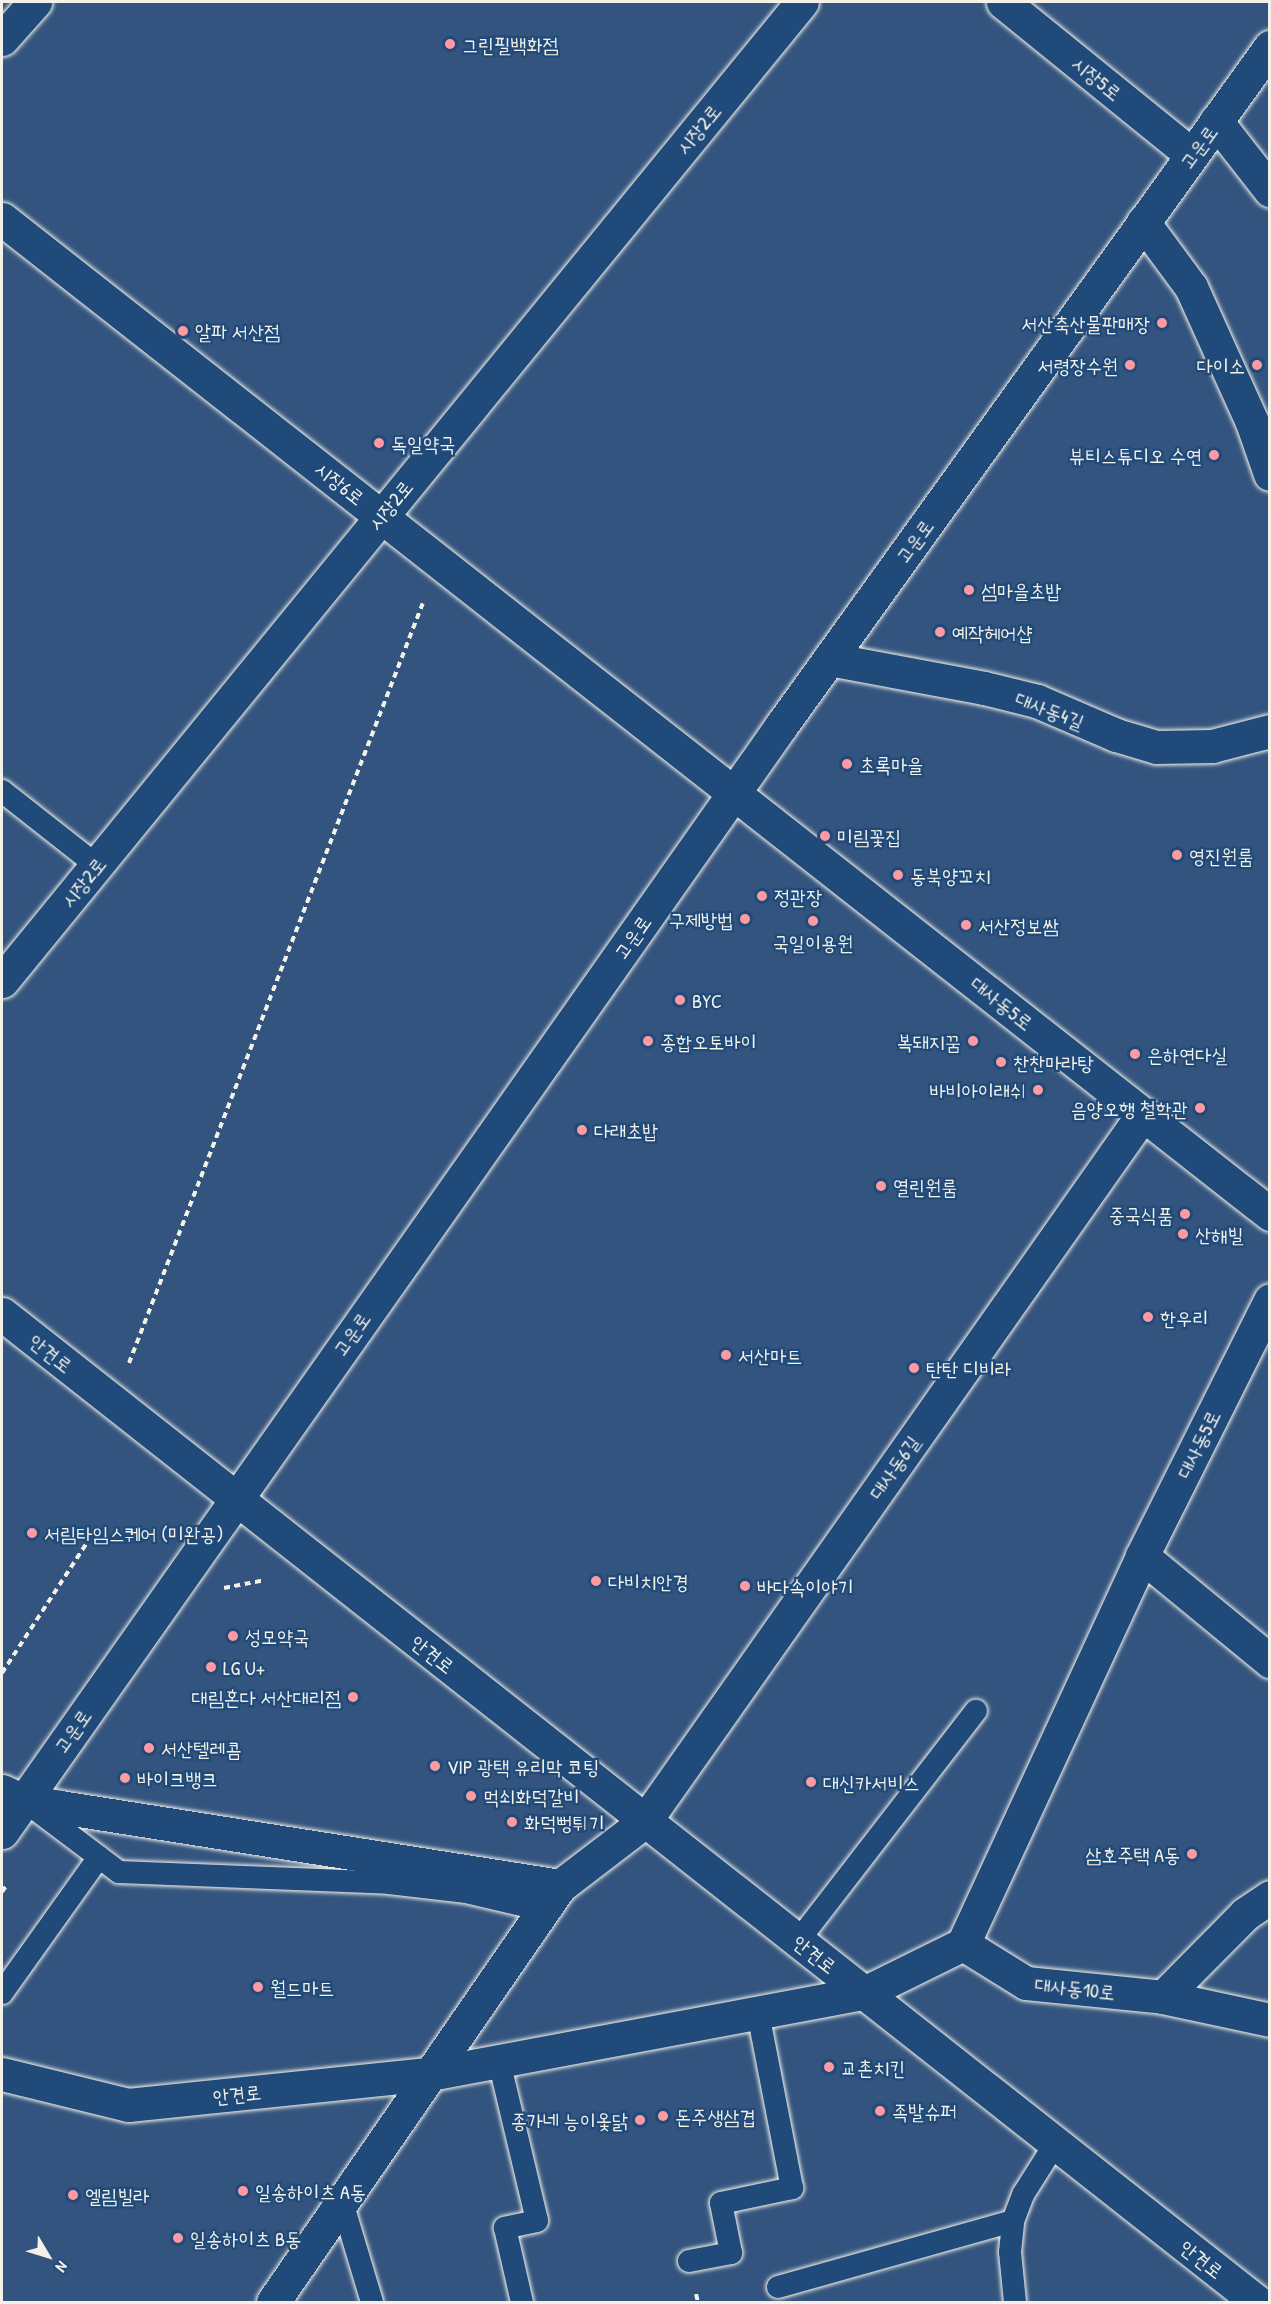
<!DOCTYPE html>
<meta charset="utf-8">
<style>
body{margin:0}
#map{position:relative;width:1271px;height:2304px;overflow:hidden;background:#33547e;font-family:"Patrick Hand","Poor Story",sans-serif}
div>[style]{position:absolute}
.path>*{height:4px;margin-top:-2px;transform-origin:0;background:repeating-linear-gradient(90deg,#f4f1e8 0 6px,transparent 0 10.5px)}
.roads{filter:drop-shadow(0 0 2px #f4f1e8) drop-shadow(0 0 2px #f4f1e8)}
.service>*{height:22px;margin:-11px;padding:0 11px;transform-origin:11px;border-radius:11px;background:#1f4a7a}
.minor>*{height:33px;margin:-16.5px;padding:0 16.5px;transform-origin:16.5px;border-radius:16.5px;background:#1f4a7a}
.tertiary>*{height:33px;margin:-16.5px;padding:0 16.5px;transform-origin:16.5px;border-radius:16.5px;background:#1f4a7a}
.dots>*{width:16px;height:16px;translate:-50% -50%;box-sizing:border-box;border:3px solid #1f4a7a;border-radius:50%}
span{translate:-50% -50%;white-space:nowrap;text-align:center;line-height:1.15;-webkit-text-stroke:4.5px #1f4a7a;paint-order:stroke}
.poi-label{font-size:20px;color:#f4f1e8}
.left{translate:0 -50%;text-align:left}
.right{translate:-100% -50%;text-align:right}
.street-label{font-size:20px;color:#f4f1e8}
.frame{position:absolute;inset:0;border:3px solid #f4f1e8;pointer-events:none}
.north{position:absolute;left:18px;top:2226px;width:60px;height:60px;-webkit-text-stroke:4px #1f4a7a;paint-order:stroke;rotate:128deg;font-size:16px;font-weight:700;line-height:24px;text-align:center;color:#f4f1e8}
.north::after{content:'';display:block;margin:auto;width:21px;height:27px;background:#f4f1e8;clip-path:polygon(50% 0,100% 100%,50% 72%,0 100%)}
</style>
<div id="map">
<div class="path">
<div style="left:129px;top:1363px;width:818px;rotate:-68.86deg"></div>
<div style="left:224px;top:1588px;width:38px;rotate:-11deg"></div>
<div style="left:2px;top:1673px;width:158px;rotate:-56.9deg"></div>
<div style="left:2px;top:1892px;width:7px;rotate:-56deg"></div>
<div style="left:696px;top:2294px;width:8px;rotate:76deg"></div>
</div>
<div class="roads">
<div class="service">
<div style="left:2px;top:791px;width:120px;rotate:38.2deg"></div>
<div style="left:30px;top:1805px;width:111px;rotate:37deg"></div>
<div style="left:119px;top:1872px;width:270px;rotate:2.3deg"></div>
<div style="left:389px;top:1883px;width:78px;rotate:6.7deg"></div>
<div style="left:466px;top:1892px;width:79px;rotate:13.2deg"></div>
<div style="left:798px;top:1941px;width:291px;rotate:-52.3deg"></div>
<div style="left:2px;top:1993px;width:167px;rotate:-54.5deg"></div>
<div style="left:499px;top:2061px;width:164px;rotate:76.6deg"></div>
<div style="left:537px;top:2221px;width:33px;rotate:168deg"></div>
<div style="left:505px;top:2228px;width:76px;rotate:77.1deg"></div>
<div style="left:342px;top:2202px;width:104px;rotate:73.3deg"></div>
<div style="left:689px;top:2261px;width:43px;rotate:-10.8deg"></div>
<div style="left:731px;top:2253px;width:51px;rotate:-101.3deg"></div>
<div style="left:721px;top:2203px;width:73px;rotate:-11.9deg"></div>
<div style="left:792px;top:2188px;width:178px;rotate:-101deg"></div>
<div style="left:778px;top:2287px;width:244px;rotate:-15.7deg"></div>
<div style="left:1015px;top:2302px;width:50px;rotate:-95.7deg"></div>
<div style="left:1010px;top:2252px;width:31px;rotate:-84deg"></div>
<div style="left:1013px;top:2221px;width:30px;rotate:-69deg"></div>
<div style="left:1024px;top:2193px;width:58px;rotate:-57.7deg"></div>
</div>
<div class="minor">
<div style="left:1003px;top:2px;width:243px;rotate:39deg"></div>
<div style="left:2px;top:39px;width:50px;rotate:-48.3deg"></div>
<div style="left:1216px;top:121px;width:88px;rotate:52deg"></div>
<div style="left:2px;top:219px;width:1612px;rotate:38.12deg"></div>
<div style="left:1143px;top:222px;width:81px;rotate:53.6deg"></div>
<div style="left:1191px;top:287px;width:148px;rotate:65.7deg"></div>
<div style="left:1252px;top:422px;width:55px;rotate:70.9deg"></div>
<div style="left:829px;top:659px;width:158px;rotate:10.6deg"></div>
<div style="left:984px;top:688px;width:55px;rotate:13.8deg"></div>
<div style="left:1037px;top:701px;width:86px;rotate:23.3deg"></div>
<div style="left:1116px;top:735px;width:42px;rotate:16.7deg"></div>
<div style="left:1156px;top:747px;width:56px;rotate:-1deg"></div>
<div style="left:1212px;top:746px;width:60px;rotate:-14.5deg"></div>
<div style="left:2px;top:981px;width:1264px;rotate:-50.75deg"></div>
<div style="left:1142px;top:1556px;width:166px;rotate:39.4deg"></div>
<div style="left:2px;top:1791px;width:23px;rotate:25deg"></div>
<div style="left:23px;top:1801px;width:37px;rotate:9deg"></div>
<div style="left:60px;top:1807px;width:506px;rotate:8.98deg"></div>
<div style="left:963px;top:1944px;width:427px;rotate:-65.2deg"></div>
<div style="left:1142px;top:1556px;width:286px;rotate:-63.4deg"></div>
<div style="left:963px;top:1944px;width:74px;rotate:31.8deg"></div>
<div style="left:1026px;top:1983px;width:138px;rotate:5.8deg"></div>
<div style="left:1163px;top:1997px;width:109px;rotate:12.1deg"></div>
<div style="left:1163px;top:1997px;width:117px;rotate:-45.3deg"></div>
<div style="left:1245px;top:1914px;width:30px;rotate:-34deg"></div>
<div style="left:2px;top:2074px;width:130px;rotate:13.8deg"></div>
<div style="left:128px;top:2105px;width:304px;rotate:-5.9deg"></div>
<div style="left:430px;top:2074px;width:441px;rotate:-10.6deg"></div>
<div style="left:864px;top:1993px;width:110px;rotate:-26.3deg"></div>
<div style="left:273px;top:2302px;width:505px;rotate:-55.4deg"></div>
<div style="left:560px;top:1886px;width:107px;rotate:-37.4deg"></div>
<div style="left:645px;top:1821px;width:865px;rotate:-54.84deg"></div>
</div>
<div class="tertiary">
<div style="left:2px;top:1314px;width:1597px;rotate:38.21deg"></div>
<div style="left:2px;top:1832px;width:1353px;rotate:-54.84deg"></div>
<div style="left:781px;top:726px;width:837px;rotate:-54.24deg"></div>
</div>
</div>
<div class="dots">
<div style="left:450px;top:44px;background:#ff9aa2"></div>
<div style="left:1162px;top:323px;background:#ff9aa2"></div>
<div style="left:183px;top:331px;background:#ff9aa2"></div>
<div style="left:1130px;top:365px;background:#ff9aa2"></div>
<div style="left:1257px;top:365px;background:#ff9aa2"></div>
<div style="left:379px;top:443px;background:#ff9aa2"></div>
<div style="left:1214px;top:455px;background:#ff9aa2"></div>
<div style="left:969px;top:590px;background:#ff9aa2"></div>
<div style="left:940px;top:632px;background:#ff9aa2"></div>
<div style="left:847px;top:764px;background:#ff9aa2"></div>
<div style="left:825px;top:836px;background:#ff9aa2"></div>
<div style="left:1177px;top:855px;background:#ff9aa2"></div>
<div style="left:898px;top:875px;background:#ff9aa2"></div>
<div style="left:762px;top:896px;background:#ff9aa2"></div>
<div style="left:745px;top:919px;background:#ff9aa2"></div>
<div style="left:813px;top:921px;background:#ff9aa2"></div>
<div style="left:966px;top:925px;background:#ff9aa2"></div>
<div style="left:680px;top:1000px;background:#ff9aa2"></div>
<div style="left:648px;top:1041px;background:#ff9aa2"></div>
<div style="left:973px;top:1041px;background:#ff9aa2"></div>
<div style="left:1135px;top:1054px;background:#ff9aa2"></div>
<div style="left:1001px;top:1062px;background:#ff9aa2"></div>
<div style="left:1038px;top:1090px;background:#ff9aa2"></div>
<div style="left:1200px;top:1108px;background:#ff9aa2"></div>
<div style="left:582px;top:1130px;background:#ff9aa2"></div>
<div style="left:881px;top:1186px;background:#ff9aa2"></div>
<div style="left:1185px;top:1214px;background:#ff9aa2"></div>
<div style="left:1183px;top:1234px;background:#ff9aa2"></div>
<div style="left:1148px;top:1317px;background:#ff9aa2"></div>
<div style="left:726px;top:1355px;background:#ff9aa2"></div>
<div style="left:914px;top:1368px;background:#ff9aa2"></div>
<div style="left:32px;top:1533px;background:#ff9aa2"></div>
<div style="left:596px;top:1581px;background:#ff9aa2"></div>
<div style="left:745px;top:1586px;background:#ff9aa2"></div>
<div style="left:233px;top:1636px;background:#ff9aa2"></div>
<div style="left:211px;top:1667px;background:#ff9aa2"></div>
<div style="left:353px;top:1697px;background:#ff9aa2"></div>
<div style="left:149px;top:1748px;background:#ff9aa2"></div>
<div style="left:435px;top:1766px;background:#ff9aa2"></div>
<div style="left:125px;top:1778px;background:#ff9aa2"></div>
<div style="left:811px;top:1782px;background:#ff9aa2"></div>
<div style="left:471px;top:1796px;background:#ff9aa2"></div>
<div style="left:512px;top:1822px;background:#ff9aa2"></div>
<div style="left:1192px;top:1854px;background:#ff9aa2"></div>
<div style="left:258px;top:1987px;background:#ff9aa2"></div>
<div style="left:829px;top:2067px;background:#ff9aa2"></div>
<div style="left:880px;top:2111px;background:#ff9aa2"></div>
<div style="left:663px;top:2116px;background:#ff9aa2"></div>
<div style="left:640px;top:2120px;background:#ff9aa2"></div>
<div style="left:243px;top:2191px;background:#ff9aa2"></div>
<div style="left:73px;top:2195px;background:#ff9aa2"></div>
<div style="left:178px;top:2238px;background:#ff9aa2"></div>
</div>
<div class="poi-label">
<span class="left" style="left:462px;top:44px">그린필백화점</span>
<span class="right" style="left:1150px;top:323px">서산축산물판매장</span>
<span class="left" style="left:195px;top:331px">알파 서산점</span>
<span class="right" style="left:1118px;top:365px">서령장수원</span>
<span class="right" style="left:1245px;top:365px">다이소</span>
<span class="left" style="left:391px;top:443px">독일약국</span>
<span class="right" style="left:1202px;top:455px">뷰티스튜디오 수연</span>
<span class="left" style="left:981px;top:590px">섬마을초밥</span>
<span class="left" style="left:952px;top:632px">예작헤어샵</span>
<span class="left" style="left:859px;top:764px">초록마을</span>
<span class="left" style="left:837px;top:836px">미림꽃집</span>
<span class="left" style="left:1189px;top:855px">영진원룸</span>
<span class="left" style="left:910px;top:875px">동북양꼬치</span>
<span class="left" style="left:774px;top:896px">정관장</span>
<span class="right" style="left:733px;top:919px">구제방법</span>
<span class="left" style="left:978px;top:925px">서산정보쌈</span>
<span style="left:813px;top:942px">국일이용원</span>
<span class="left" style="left:692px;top:1000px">BYC</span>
<span class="left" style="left:660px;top:1041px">종합오토바이</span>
<span class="right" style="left:961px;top:1041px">복돼지꿈</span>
<span class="left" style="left:1147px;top:1054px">은하연다실</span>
<span class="left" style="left:1013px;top:1062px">찬찬마라탕</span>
<span class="right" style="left:1026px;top:1090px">바비아이래쉬</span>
<span class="right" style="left:1188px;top:1108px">음양오행 철학관</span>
<span class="left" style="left:594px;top:1130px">다래초밥</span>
<span class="left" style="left:893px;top:1186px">열린원룸</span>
<span class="right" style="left:1173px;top:1214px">중국식품</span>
<span class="left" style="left:1195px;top:1234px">산해빌</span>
<span class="left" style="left:1160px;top:1317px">한우리</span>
<span class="left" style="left:738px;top:1355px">서산마트</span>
<span class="left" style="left:926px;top:1368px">탄탄 디비라</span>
<span class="left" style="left:44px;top:1533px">서림타임스퀘어 (미완공)</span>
<span class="left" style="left:608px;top:1581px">다비치안경</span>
<span class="left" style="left:757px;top:1586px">바다속이야기</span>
<span class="left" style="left:245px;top:1636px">성모약국</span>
<span class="left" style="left:223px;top:1667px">LG U+</span>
<span class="right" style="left:341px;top:1697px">대림혼다 서산대리점</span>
<span class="left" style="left:161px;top:1748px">서산텔레콤</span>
<span class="left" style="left:447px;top:1766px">VIP 광택 유리막 코팅</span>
<span class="left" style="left:137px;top:1778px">바이크뱅크</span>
<span class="left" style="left:823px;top:1782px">대신카서비스</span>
<span class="left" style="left:483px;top:1796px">먹쇠화덕갈비</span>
<span class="left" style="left:524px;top:1822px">화덕뻥튀기</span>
<span class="right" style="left:1180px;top:1854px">삼호주택 A동</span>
<span class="left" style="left:270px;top:1987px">월드마트</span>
<span class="left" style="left:841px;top:2067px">교촌치킨</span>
<span class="left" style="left:892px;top:2111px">족발슈퍼</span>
<span class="left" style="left:675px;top:2116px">돈주생삼겹</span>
<span class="right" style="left:628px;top:2120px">종가네 능이옻닭</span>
<span class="left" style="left:255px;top:2191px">일송하이츠 A동</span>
<span class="left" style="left:85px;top:2195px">엘림빌라</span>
<span class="left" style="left:190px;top:2238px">일송하이츠 B동</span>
</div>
<div class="street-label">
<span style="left:1097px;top:78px;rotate:39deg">시장5로</span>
<span style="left:698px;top:129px;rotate:-51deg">시장2로</span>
<span style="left:1198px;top:147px;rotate:-54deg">고운로</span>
<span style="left:340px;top:483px;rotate:38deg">시장6로</span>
<span style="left:390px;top:505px;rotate:-51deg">시장2로</span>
<span style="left:914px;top:541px;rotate:-54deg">고운로</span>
<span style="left:1050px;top:710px;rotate:21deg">대사동4길</span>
<span style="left:83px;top:882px;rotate:-51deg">시장2로</span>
<span style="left:632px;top:937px;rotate:-55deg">고운로</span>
<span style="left:1002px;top:1003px;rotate:38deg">대사동5로</span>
<span style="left:351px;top:1334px;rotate:-55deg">고운로</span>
<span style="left:51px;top:1353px;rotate:38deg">안견로</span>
<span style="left:1198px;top:1444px;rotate:-64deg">대사동5로</span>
<span style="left:894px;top:1467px;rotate:-55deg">대사동6길</span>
<span style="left:433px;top:1654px;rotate:38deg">안견로</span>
<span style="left:72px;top:1731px;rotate:-55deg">고운로</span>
<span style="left:815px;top:1954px;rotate:38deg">안견로</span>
<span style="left:1075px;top:1988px;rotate:6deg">대사동10로</span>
<span style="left:237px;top:2094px;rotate:-6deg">안견로</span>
<span style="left:1202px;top:2259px;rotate:38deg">안견로</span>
</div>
<div class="frame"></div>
<div class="north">N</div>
</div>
